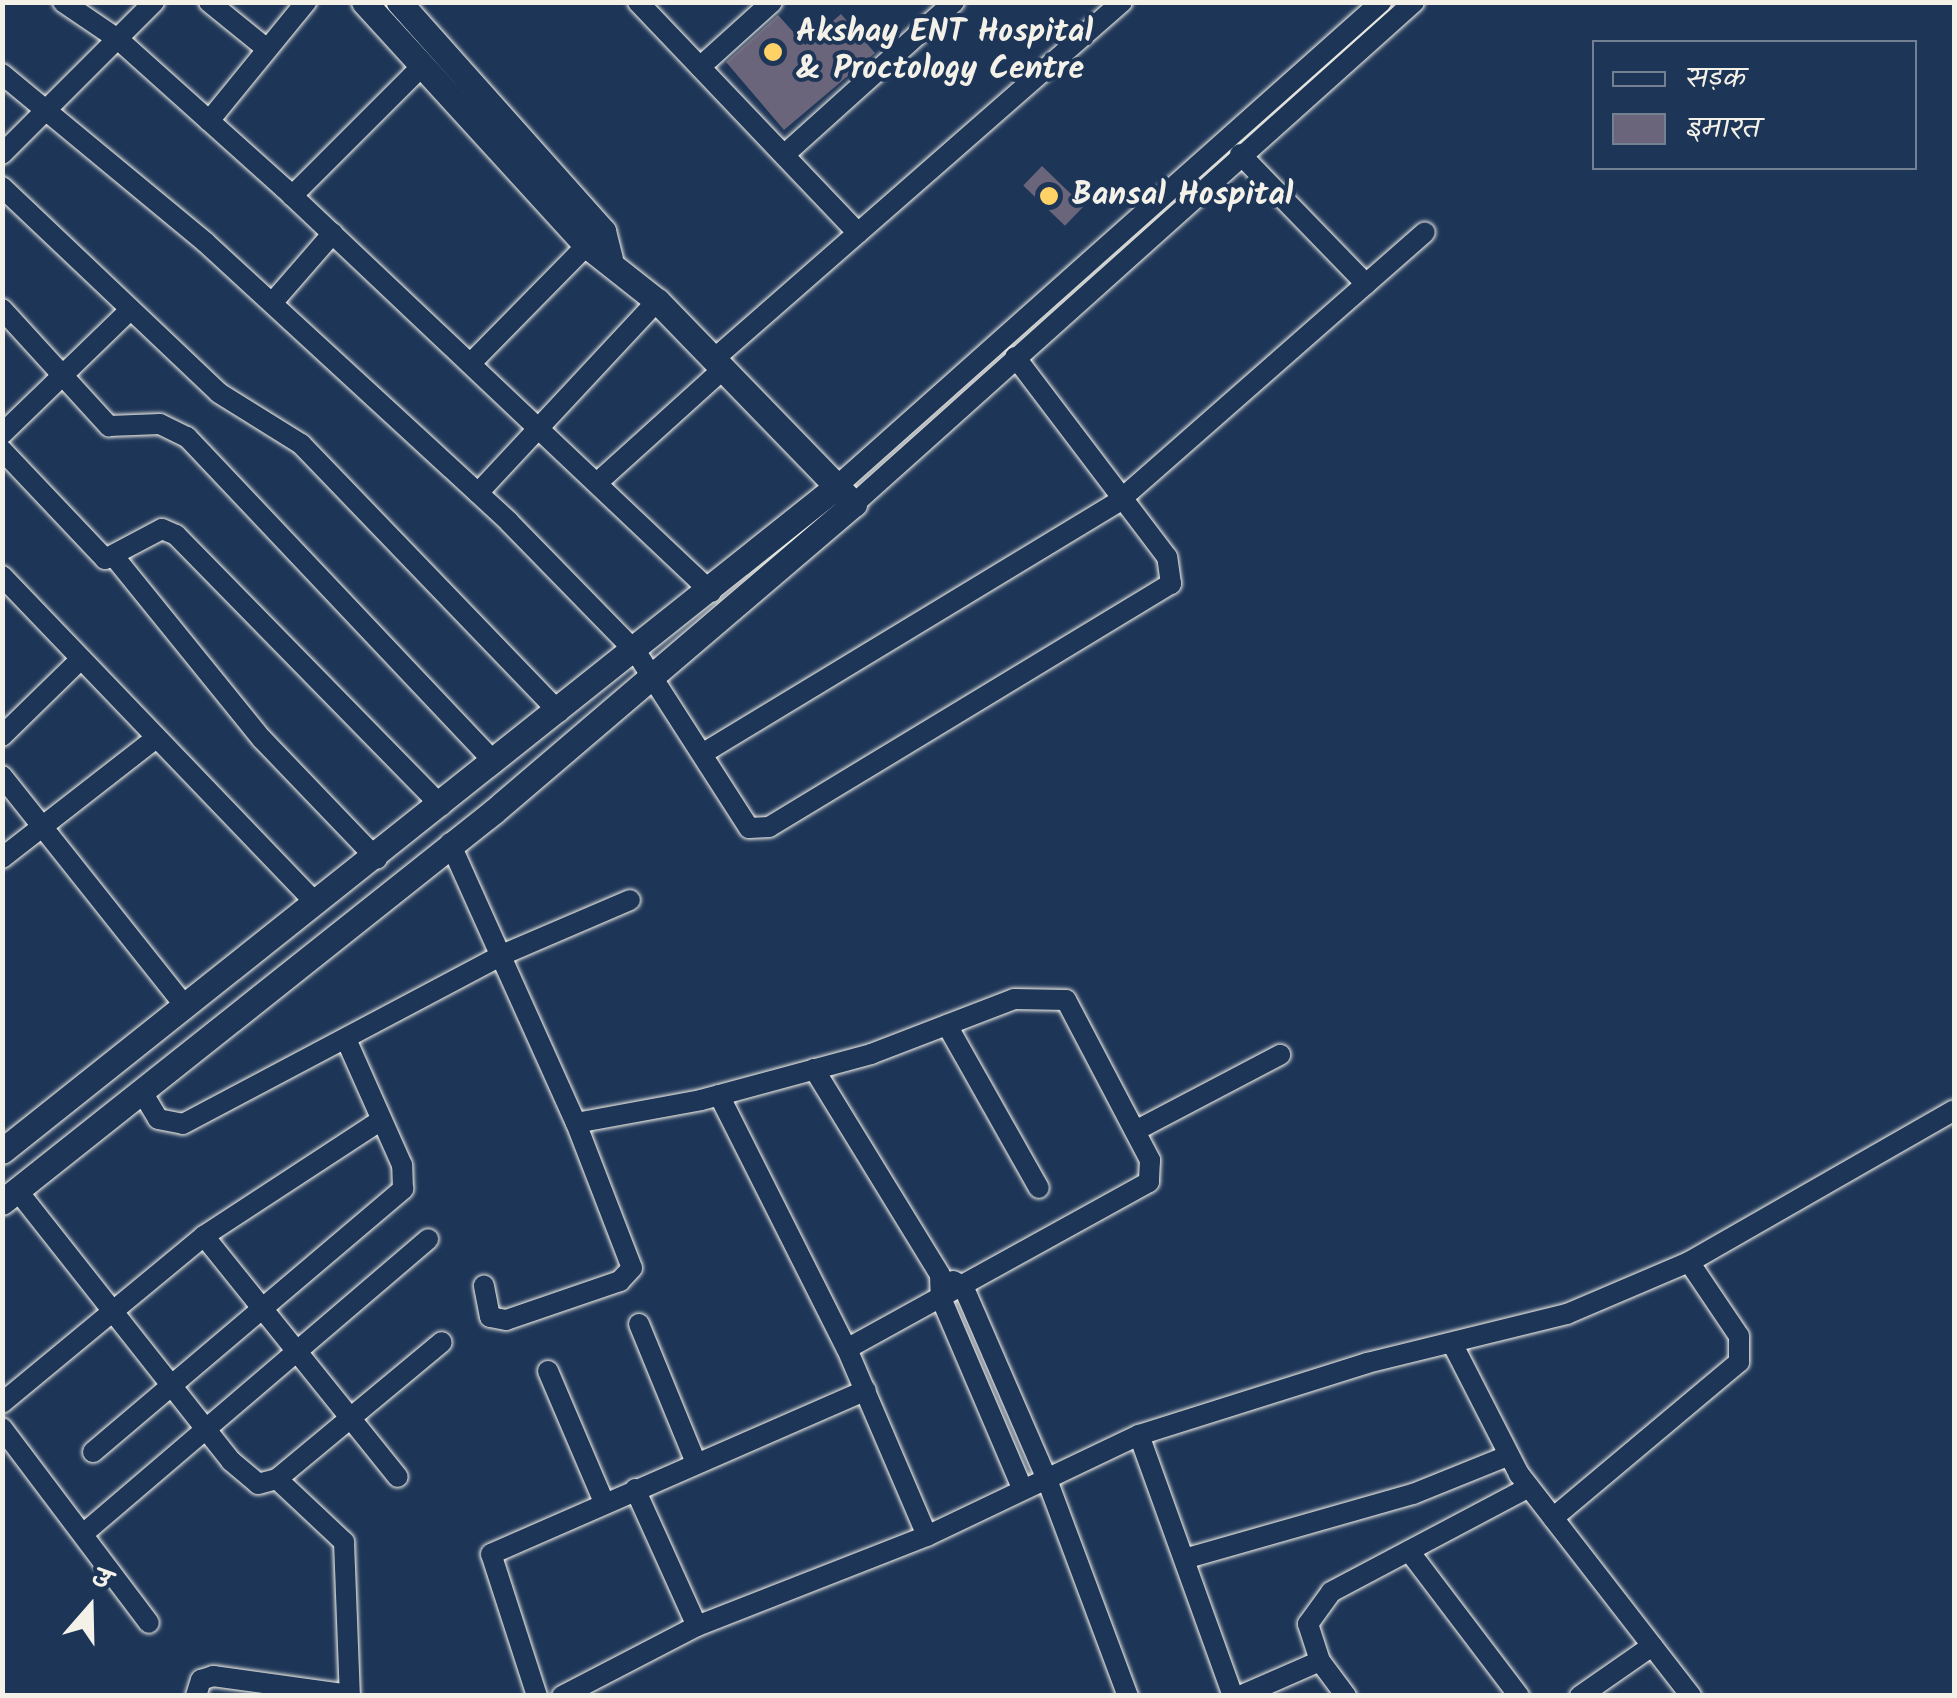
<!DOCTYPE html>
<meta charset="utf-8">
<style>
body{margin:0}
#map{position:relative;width:1957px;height:1698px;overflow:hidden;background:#1d3557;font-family:Kalam,"Playpen Sans Deva",sans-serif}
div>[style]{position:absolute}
.building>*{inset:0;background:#6a657a;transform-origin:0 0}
.roads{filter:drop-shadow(0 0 2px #f4f1e8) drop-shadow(0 0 2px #f4f1e8)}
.minor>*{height:20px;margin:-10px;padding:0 10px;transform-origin:10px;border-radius:10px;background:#1d3557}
.major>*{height:25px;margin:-12.5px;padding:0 12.5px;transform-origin:12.5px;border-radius:12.5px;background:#1d3557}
.dots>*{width:28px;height:28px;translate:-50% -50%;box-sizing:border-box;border:5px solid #1d3557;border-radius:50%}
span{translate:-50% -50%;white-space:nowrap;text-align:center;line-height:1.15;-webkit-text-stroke:8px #1d3557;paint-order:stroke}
.poi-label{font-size:32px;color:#f4f1e8;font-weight:700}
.left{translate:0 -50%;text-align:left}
.frame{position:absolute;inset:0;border:5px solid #f4f1e8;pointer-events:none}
.legend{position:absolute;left:1592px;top:40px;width:325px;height:130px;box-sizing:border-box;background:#1d3557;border:2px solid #738091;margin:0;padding:12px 18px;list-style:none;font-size:30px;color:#f4f1e8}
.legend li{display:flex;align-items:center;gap:20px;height:50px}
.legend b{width:50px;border:2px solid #738091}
.north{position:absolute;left:40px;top:1558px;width:100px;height:100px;-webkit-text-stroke:8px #1d3557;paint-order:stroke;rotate:20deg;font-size:28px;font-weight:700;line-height:40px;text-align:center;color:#f4f1e8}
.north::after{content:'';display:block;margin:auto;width:35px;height:45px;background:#f4f1e8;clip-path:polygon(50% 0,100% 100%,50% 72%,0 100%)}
</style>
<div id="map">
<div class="building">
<div style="clip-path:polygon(841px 14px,875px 53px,784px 130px,726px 62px,778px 15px,805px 45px)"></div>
<div style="left:1042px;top:166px;width:58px;height:27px;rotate:44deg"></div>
</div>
<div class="roads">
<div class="minor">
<div style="left:63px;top:2px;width:68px;rotate:34.2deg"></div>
<div style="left:119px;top:40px;width:222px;rotate:41.9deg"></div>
<div style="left:284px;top:188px;width:588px;rotate:43.41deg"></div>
<div style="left:209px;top:2px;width:75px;rotate:39deg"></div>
<div style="left:638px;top:2px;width:319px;rotate:46.4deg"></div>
<div style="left:700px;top:67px;width:97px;rotate:-42.1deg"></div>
<div style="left:2px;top:74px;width:264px;rotate:39.6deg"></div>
<div style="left:205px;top:242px;width:413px;rotate:42.6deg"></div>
<div style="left:509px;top:522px;width:182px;rotate:45.7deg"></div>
<div style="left:636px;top:652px;width:209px;rotate:57.3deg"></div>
<div style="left:749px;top:828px;width:20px;rotate:-3deg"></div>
<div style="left:769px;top:827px;width:470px;rotate:-31.2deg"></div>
<div style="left:1171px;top:584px;width:27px;rotate:-98deg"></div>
<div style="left:1167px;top:557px;width:251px;rotate:-127.2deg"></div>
<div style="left:209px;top:121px;width:154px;rotate:-50.8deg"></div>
<div style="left:2px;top:154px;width:215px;rotate:-45deg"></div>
<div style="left:1240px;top:154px;width:181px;rotate:45.9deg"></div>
<div style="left:784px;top:155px;width:229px;rotate:-42deg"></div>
<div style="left:2px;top:187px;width:299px;rotate:43.5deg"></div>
<div style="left:219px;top:393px;width:97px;rotate:31.9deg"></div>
<div style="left:301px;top:444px;width:372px;rotate:46.1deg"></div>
<div style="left:292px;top:196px;width:182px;rotate:-45deg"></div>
<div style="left:273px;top:302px;width:91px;rotate:-49deg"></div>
<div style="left:2px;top:309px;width:159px;rotate:47.6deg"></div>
<div style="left:109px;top:426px;width:51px;rotate:-2.2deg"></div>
<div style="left:160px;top:424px;width:30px;rotate:26deg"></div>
<div style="left:187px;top:437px;width:448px;rotate:46.6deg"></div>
<div style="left:714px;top:359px;width:542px;rotate:-41.19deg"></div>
<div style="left:471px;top:363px;width:178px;rotate:-45.5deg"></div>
<div style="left:2px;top:434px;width:178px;rotate:-44.1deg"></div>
<div style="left:2px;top:450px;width:150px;rotate:46.6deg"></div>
<div style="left:105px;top:559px;width:64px;rotate:-27.8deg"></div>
<div style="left:162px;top:529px;width:15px;rotate:23deg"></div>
<div style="left:176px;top:535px;width:379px;rotate:45.6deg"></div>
<div style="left:597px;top:483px;width:170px;rotate:-42.1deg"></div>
<div style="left:836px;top:487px;width:730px;rotate:-41.67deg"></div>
<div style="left:478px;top:493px;width:262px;rotate:-47deg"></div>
<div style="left:854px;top:504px;width:752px;rotate:-41.87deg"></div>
<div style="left:116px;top:559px;width:232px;rotate:51deg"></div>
<div style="left:262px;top:739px;width:166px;rotate:46.2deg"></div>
<div style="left:2px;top:576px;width:454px;rotate:46.2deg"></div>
<div style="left:2px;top:736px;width:110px;rotate:-44.3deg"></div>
<div style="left:705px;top:752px;width:484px;rotate:-31.2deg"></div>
<div style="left:1119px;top:501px;width:407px;rotate:-41.3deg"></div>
<div style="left:2px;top:776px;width:295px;rotate:51.5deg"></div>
<div style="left:450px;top:843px;width:307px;rotate:65.8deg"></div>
<div style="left:576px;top:1123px;width:155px;rotate:68.9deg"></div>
<div style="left:632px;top:1268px;width:18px;rotate:133deg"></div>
<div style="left:620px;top:1281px;width:120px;rotate:161.1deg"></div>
<div style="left:506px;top:1320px;width:16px;rotate:-169deg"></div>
<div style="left:490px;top:1317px;width:32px;rotate:-101deg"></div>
<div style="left:2px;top:858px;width:195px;rotate:-37.9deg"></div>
<div style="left:947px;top:1025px;width:187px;rotate:60.6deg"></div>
<div style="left:814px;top:1069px;width:241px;rotate:58.5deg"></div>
<div style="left:940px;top:1275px;width:23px;rotate:88deg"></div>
<div style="left:941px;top:1298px;width:207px;rotate:66.9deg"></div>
<div style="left:142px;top:1092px;width:31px;rotate:59deg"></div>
<div style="left:158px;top:1119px;width:25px;rotate:11deg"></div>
<div style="left:183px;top:1124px;width:363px;rotate:-27.9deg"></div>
<div style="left:504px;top:954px;width:137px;rotate:-23.2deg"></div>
<div style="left:719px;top:1095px;width:284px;rotate:63.3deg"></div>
<div style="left:847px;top:1349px;width:203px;rotate:66.8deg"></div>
<div style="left:576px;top:1123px;width:127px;rotate:-10.4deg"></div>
<div style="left:701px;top:1100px;width:176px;rotate:-15.1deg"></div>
<div style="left:871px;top:1054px;width:153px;rotate:-21deg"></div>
<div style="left:1014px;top:999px;width:52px;rotate:1.1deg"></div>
<div style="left:1066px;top:1000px;width:181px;rotate:62.3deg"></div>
<div style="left:1150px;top:1160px;width:22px;rotate:93deg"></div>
<div style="left:1149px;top:1182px;width:345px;rotate:151.1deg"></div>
<div style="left:1135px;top:1131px;width:164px;rotate:-27.7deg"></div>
<div style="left:17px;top:1190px;width:345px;rotate:51.7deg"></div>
<div style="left:231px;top:1461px;width:35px;rotate:40deg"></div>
<div style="left:258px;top:1484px;width:20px;rotate:-15deg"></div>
<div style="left:277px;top:1479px;width:214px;rotate:-39.7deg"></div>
<div style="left:204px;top:1236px;width:309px;rotate:51.2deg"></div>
<div style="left:953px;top:1281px;width:11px;rotate:27deg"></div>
<div style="left:963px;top:1286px;width:208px;rotate:66.5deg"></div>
<div style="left:1046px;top:1477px;width:234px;rotate:69.5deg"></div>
<div style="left:639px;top:1324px;width:150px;rotate:67.7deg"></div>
<div style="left:1453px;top:1345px;width:145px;rotate:62.9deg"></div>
<div style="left:1519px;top:1474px;width:281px;rotate:52.2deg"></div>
<div style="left:548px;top:1371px;width:142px;rotate:66.9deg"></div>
<div style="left:2px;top:1403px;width:262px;rotate:-39.6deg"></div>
<div style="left:204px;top:1236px;width:208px;rotate:-33.2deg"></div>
<div style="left:2px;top:1428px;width:244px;rotate:53deg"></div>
<div style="left:1139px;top:1435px;width:277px;rotate:70.2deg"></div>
<div style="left:93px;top:1452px;width:407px;rotate:-40.3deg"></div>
<div style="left:403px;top:1189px;width:24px;rotate:-92deg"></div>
<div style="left:402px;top:1165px;width:138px;rotate:-114deg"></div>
<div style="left:277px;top:1479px;width:92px;rotate:43.2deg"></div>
<div style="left:344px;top:1542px;width:154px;rotate:87.8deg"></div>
<div style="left:635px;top:1489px;width:150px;rotate:65.7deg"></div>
<div style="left:1553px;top:1518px;width:243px;rotate:-40deg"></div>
<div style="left:1739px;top:1362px;width:26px;rotate:-90deg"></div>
<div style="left:1739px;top:1336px;width:89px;rotate:-124deg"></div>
<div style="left:83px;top:1534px;width:454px;rotate:-40.5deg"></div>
<div style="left:1409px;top:1551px;width:182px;rotate:52.8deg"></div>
<div style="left:1188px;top:1558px;width:234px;rotate:-15.9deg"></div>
<div style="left:1413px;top:1494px;width:101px;rotate:-22deg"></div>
<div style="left:1320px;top:1661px;width:44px;rotate:53.4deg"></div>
<div style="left:196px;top:1696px;width:17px;rotate:-73deg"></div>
<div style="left:201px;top:1680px;width:13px;rotate:-18deg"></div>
<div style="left:213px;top:1676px;width:138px;rotate:7.9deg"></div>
<div style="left:537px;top:1696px;width:149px;rotate:-107.9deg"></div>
<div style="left:491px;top:1554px;width:409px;rotate:-23.6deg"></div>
<div style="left:562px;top:1696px;width:152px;rotate:-27.4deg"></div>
<div style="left:697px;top:1626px;width:247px;rotate:-21.4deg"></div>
<div style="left:927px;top:1536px;width:235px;rotate:-25.5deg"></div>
<div style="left:1139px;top:1435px;width:239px;rotate:-17.5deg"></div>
<div style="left:1367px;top:1363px;width:206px;rotate:-13.8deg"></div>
<div style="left:1567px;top:1314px;width:133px;rotate:-23.1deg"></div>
<div style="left:1689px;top:1262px;width:305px;rotate:-29.8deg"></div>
<div style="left:1240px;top:1696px;width:87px;rotate:-23.6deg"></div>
<div style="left:1320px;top:1661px;width:39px;rotate:-108deg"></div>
<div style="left:1308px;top:1624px;width:39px;rotate:-54deg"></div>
<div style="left:1331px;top:1592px;width:224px;rotate:-27.9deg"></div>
<div style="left:1580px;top:1696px;width:88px;rotate:-34.8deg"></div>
</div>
<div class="major">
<div style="left:399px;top:2px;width:307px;rotate:48.3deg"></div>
<div style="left:603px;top:231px;width:29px;rotate:76deg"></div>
<div style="left:2px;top:1151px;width:1066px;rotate:-38.53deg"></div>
<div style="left:2px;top:1202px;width:627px;rotate:-38.46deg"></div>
<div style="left:493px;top:812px;width:475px;rotate:-40.5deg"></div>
<div style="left:854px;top:504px;width:283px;rotate:-134.1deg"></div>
<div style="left:657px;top:301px;width:90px;rotate:-141.7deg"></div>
<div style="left:586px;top:245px;width:329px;rotate:-132.4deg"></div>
</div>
</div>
<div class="dots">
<div style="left:773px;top:52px;background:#ffd166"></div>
<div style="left:1049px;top:196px;background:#ffd166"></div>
</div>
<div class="poi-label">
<span class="left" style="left:796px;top:52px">Akshay ENT Hospital<br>&amp; Proctology Centre</span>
<span class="left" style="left:1072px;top:196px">Bansal Hospital</span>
</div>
<div class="frame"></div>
<ul class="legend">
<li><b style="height:12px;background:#1d3557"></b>सड़क</li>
<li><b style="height:28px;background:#6a657a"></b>इमारत</li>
</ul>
<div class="north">उ</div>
</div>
